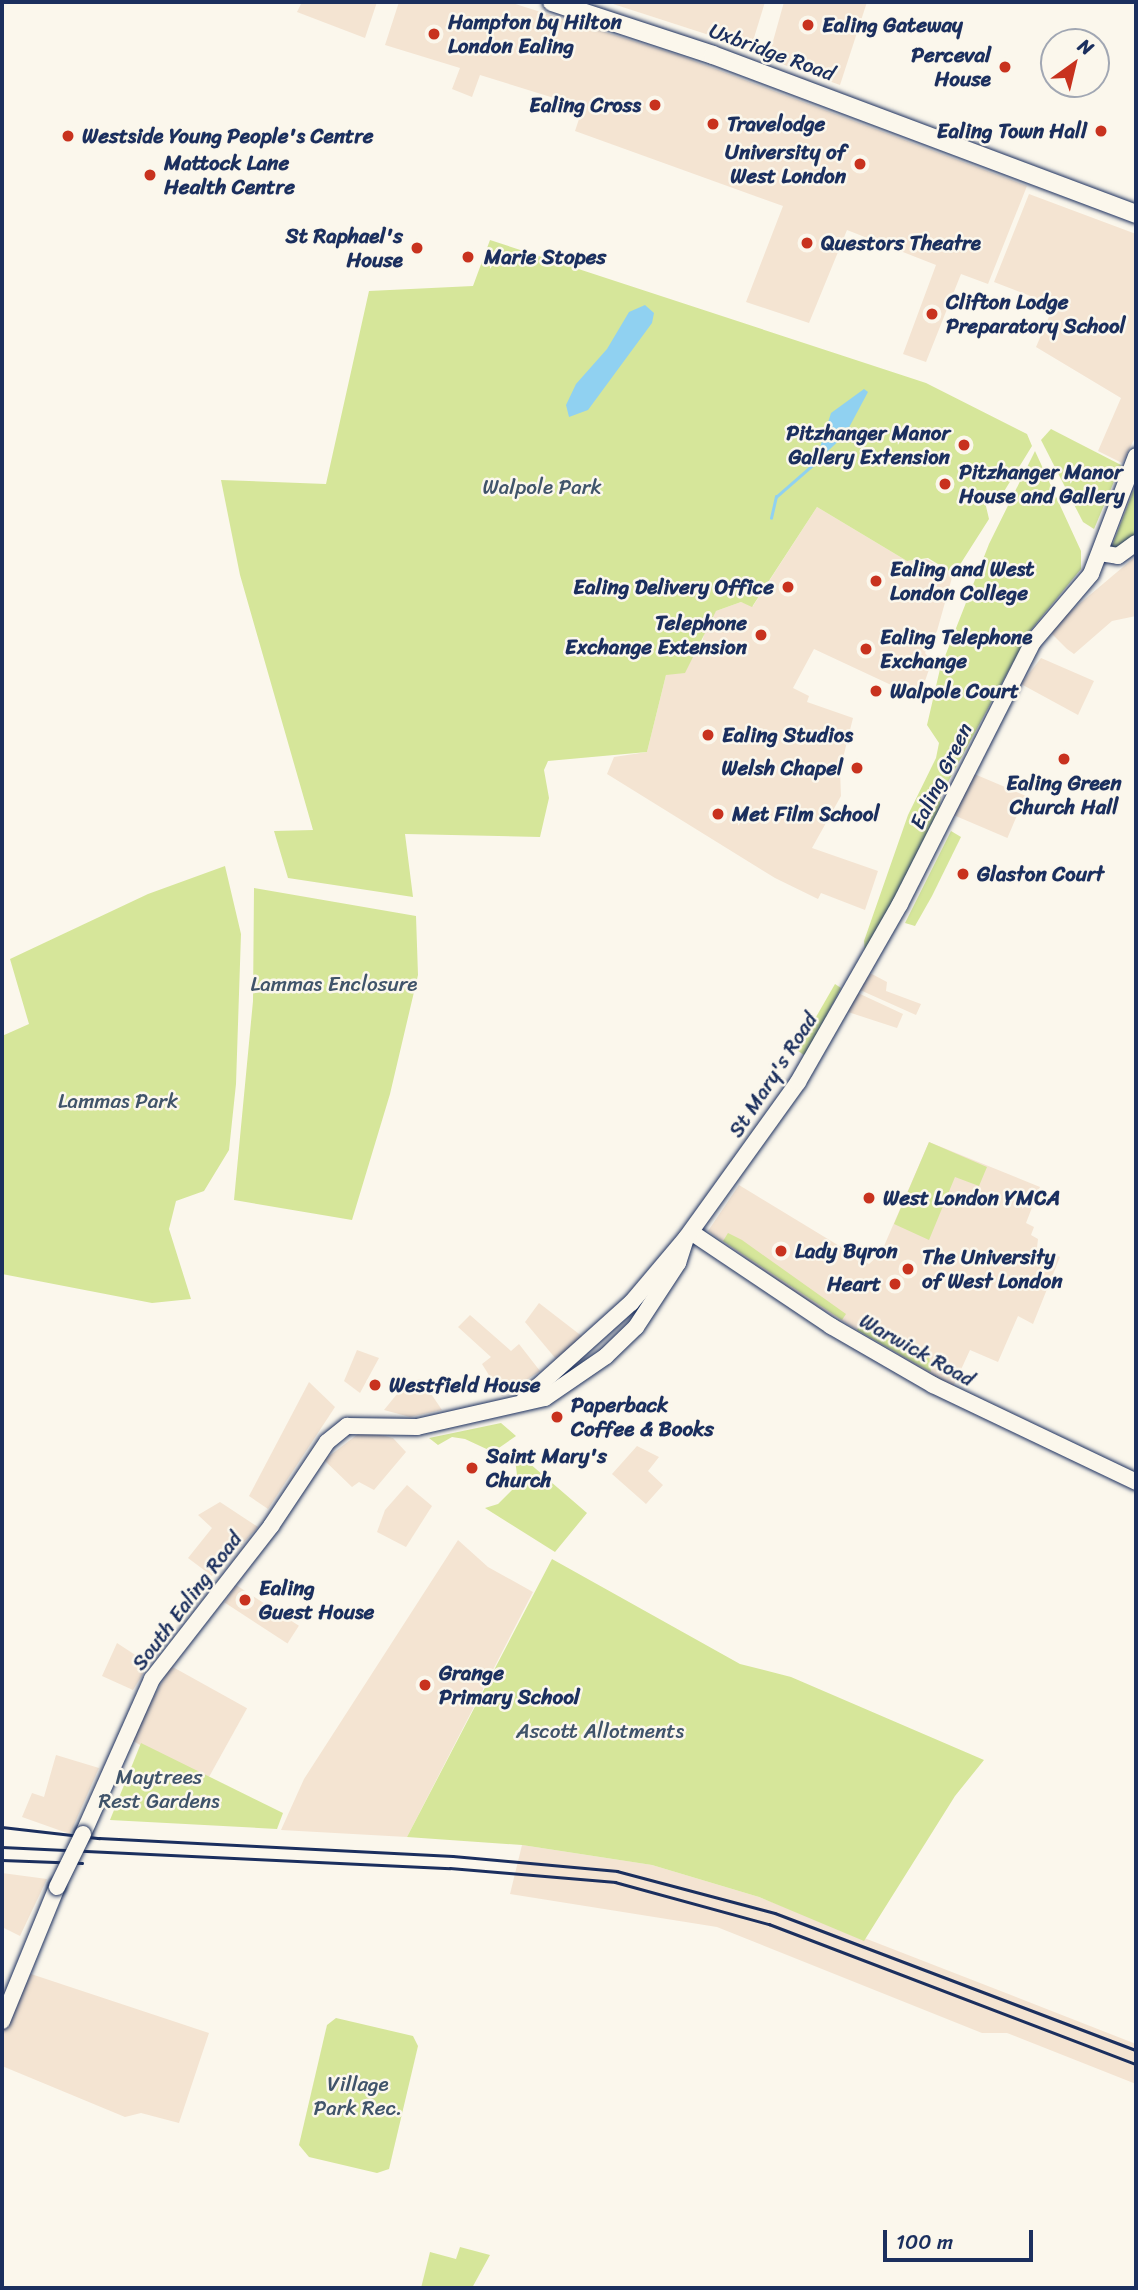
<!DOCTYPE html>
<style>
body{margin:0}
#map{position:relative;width:1138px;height:2290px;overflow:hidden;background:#fbf7ec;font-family:Sriracha,sans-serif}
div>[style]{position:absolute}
.built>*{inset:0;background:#f4e4d2;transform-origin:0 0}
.green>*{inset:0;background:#d6e69a}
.water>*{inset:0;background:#90d1f1}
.stream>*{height:2.5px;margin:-1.25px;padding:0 1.25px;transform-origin:1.25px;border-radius:1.25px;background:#90d1f1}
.roads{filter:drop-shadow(0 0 2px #1b2f5e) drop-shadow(0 0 2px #1b2f5e)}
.secondary>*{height:16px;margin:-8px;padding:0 8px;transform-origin:8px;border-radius:8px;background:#fbf7ec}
.primary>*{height:18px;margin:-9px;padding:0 9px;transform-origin:9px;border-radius:9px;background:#fbf7ec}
.rail>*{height:2.5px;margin:-1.25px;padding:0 1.25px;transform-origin:1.25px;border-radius:1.25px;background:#1b2f5e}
.bridges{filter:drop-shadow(0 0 2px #1b2f5e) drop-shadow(0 0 2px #1b2f5e)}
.secondary-bridge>*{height:16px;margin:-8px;padding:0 8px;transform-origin:8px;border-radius:8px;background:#fbf7ec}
.dots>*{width:19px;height:19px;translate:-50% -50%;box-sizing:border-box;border:4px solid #fbf7ec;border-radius:50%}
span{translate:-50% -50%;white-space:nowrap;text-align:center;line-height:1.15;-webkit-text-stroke:5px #fbf7ec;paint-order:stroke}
.poi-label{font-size:21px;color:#1b2f5e;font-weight:700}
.left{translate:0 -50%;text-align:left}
.right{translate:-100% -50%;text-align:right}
.street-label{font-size:21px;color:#1b2f5e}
.park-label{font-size:21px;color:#40546a}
.frame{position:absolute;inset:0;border:4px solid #1b2f5e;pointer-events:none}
.north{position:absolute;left:1040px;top:28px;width:70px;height:70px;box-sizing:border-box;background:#fbf7ec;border:2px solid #a1a7b3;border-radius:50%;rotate:34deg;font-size:19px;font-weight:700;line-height:28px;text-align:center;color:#1b2f5e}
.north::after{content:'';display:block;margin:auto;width:24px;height:32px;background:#c8321e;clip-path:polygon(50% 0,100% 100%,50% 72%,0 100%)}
.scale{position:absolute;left:883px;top:2230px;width:150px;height:32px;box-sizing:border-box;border:4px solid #1b2f5e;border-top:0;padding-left:9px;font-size:21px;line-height:24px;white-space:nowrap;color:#1b2f5e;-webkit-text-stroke:5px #fbf7ec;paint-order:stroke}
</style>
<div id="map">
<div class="built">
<div style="clip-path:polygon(302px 2px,377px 2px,365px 38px,297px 12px)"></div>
<div style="clip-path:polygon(399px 2px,509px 2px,681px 56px,1027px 186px,988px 284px,961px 274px,926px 362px,903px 354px,936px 265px,847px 230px,809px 323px,746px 302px,783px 206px,575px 131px,583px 107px,480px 75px,472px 97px,452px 89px,460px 68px,385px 45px)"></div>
<div style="clip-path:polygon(607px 2px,765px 2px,753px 41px,746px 47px)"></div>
<div style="clip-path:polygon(784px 2px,867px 2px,840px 85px,768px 59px)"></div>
<div style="clip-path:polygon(1029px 194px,1136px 234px,1136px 436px,1122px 463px,1098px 451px,1121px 398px,1036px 347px,1054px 305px,994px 282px)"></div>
<div style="clip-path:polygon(817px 507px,907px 561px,927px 559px,953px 574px,937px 631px,925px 653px,932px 661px,919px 698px,814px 649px,793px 688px,809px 696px,807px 702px,853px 718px,840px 770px,841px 796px,812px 848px,878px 871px,865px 910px,821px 893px,818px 899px,775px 878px,607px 774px,614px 757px,647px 752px,666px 675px,701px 647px,708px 618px,716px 611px,741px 602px,753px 606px)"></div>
<div style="clip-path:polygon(1136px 556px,1136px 616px,1112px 621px,1074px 654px,1067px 649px,1050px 632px,1052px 627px)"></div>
<div style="clip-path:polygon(1041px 658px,1094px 681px,1078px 715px,1021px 684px)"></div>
<div style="left:972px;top:773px;width:58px;height:46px;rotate:23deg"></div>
<div style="clip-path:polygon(870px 973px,887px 982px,886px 991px,921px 1004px,916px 1015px,860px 990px)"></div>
<div style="clip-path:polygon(858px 993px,903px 1014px,897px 1028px,848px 1012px)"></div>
<div style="clip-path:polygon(929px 1142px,1040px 1187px,1026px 1223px,1034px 1227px,1031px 1235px,1038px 1239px,1037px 1248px,1060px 1257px,1033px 1324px,1018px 1316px,998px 1362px,970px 1350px,953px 1387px,797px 1294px,708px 1231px,739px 1185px,869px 1264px,881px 1253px)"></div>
<div style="clip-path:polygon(539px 1303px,583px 1337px,556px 1359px,525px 1322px)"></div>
<div style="clip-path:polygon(470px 1315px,511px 1351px,519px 1344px,540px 1371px,502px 1396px,482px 1364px,491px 1357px,458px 1327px)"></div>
<div style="clip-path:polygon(357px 1350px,379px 1358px,360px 1393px,344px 1381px)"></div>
<div style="clip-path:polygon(421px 1379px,442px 1410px,410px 1417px,384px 1410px,406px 1383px)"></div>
<div style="clip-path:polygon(309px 1382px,335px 1407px,268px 1509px,249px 1496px)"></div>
<div style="clip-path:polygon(362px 1431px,393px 1438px,406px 1452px,374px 1490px,359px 1482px,352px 1487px,324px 1460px)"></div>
<div style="clip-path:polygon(637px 1446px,659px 1457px,648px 1471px,663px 1485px,646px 1504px,612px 1474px)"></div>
<div style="clip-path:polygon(407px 1485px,432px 1506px,406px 1547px,377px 1532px,385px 1510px)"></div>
<div style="clip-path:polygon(220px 1502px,258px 1527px,212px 1576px,188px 1558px,212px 1528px,198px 1515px)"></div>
<div style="clip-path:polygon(458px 1540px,488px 1567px,533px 1592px,407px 1837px,281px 1830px,304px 1779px)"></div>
<div style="left:236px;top:1585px;width:75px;height:21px;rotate:33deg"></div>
<div style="clip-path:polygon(117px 1643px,149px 1664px,133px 1690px,102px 1676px)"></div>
<div style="left:171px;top:1666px;width:87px;height:84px;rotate:29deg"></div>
<div style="clip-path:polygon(56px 1755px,99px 1768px,70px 1834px,22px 1817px,32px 1793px,44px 1797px)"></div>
<div style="clip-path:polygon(522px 1845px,652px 1865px,759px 1897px,1011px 1995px,1136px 2044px,1136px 2084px,1007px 2033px,982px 2033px,717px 1927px,510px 1894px)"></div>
<div style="clip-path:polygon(2px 1873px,47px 1879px,20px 1936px,2px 1927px)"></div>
<div style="clip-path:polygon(31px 1974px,209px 2033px,179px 2123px,141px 2113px,125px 2117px,2px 2066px,2px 2033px)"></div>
</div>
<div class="green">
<div style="clip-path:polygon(490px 240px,926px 383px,1027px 434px,1032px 446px,1003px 493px,992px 493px,985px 502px,989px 519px,954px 574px,928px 558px,907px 561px,817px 507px,752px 607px,741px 602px,716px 611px,685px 673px,666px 675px,647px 752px,548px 761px,544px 770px,549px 798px,540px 837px,405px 834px,413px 897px,288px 878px,274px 831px,313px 830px,240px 575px,221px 480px,326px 484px,369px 291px,473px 286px)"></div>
<div style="clip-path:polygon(1051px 429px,1121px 465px,1094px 529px,1083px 522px,1041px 440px)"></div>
<div style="clip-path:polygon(1035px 451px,1081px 551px,1081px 569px,1030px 631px,941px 795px,938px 825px,865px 952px,864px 941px,908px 815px,936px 758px,939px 743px,927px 725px,940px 669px,989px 544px)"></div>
<div style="clip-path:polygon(1136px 484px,1136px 535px,1117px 550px,1112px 546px)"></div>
<div style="clip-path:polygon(951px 831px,961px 837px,932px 896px,915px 926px,905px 923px)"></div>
<div style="clip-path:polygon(225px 866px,241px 934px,236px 1084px,229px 1150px,204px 1191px,176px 1201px,169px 1229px,191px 1299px,152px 1303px,2px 1274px,2px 1036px,29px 1024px,10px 959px,148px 894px)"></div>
<div style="clip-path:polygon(254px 888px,416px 916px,418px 975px,390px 1094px,352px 1220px,234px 1200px,253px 1001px)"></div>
<div style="clip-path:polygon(835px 984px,841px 988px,805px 1056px,797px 1050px)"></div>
<div style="clip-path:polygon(929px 1142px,987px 1167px,979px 1186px,955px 1177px,929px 1240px,894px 1224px)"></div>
<div style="clip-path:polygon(728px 1233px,742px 1240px,846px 1314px,842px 1320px,723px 1241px)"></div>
<div style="clip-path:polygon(864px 1319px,929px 1355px,931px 1372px,857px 1330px)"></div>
<div style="clip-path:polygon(501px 1423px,516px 1436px,493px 1452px,465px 1439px,452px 1437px,438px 1445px,429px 1438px)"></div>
<div style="clip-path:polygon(514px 1450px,587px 1513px,555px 1552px,485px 1508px,498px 1504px,518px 1484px)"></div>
<div style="clip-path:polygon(552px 1559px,740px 1664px,791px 1677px,984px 1760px,955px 1796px,864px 1941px,759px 1897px,652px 1865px,522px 1845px,407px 1837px)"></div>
<div style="clip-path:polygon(141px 1743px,283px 1813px,277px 1829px,110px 1820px)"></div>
<div style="clip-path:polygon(336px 2018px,413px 2036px,418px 2046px,389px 2169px,377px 2173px,309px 2157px,299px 2145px,327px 2025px)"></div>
<div style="clip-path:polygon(460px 2247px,490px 2255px,472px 2288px,421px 2288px,430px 2252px,456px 2259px)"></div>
</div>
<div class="water">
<div style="clip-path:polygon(645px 305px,654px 313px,652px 323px,588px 410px,569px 417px,566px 405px,576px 384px,607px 349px,629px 312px)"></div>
<div style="clip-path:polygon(864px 389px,868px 392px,845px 435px,815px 463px,831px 413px)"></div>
</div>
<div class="stream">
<div style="left:771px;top:518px;width:22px;rotate:-77deg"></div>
<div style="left:776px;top:497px;width:52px;rotate:-41.1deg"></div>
</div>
<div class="roads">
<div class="secondary">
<div style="left:1100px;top:553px;width:18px;rotate:9deg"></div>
<div style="left:1118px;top:556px;width:22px;rotate:-36deg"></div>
<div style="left:691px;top:1232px;width:169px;rotate:33.9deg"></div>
<div style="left:831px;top:1326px;width:118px;rotate:30deg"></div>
<div style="left:933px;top:1385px;width:225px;rotate:25.5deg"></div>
<div style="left:525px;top:1398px;width:142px;rotate:-41.9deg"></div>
<div style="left:631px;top:1303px;width:85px;rotate:-49.8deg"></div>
<div style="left:686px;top:1238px;width:192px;rotate:-54.3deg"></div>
<div style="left:798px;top:1082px;width:205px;rotate:-60.2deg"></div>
<div style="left:900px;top:904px;width:294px;rotate:-63.1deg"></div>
<div style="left:1033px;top:642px;width:89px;rotate:-49.5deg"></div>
<div style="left:1091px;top:574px;width:126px;rotate:-69.1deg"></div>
<div style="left:83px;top:1834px;width:170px;rotate:-66deg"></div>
<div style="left:152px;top:1679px;width:194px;rotate:-52.1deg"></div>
<div style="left:271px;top:1526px;width:101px;rotate:-56.3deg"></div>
<div style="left:327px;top:1442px;width:26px;rotate:-39deg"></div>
<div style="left:347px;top:1426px;width:70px;rotate:0.8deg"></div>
<div style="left:417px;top:1427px;width:131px;rotate:-12.8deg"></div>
<div style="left:545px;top:1398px;width:74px;rotate:-34.5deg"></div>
<div style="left:606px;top:1356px;width:42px;rotate:-44deg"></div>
<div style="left:636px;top:1327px;width:77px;rotate:-56.7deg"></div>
<div style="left:678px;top:1263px;width:23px;rotate:-72deg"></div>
<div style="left:2px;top:2021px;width:145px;rotate:-67.7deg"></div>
</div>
<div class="primary">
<div style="left:552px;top:2px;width:169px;rotate:18.2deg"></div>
<div style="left:713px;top:55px;width:452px;rotate:20.6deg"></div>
</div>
</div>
<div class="rail">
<div style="left:2px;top:1827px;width:98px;rotate:6.5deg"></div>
<div style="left:99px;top:1838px;width:354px;rotate:2.9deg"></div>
<div style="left:453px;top:1856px;width:165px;rotate:5.2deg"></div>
<div style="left:617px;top:1871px;width:163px;rotate:14.9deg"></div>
<div style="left:775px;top:1913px;width:386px;rotate:20.8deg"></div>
<div style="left:2px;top:1847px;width:448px;rotate:2.7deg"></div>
<div style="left:450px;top:1868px;width:166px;rotate:4.8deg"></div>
<div style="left:615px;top:1882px;width:160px;rotate:15.3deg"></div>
<div style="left:769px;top:1924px;width:393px;rotate:20.9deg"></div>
<div style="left:2px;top:1860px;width:80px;rotate:2.1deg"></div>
</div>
<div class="bridges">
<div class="secondary-bridge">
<div style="left:57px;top:1887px;width:59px;rotate:-63.9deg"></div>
</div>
</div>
<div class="dots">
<div style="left:808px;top:25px;background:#c8321e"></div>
<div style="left:434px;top:34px;background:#c8321e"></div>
<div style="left:1005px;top:67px;background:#c8321e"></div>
<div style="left:655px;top:105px;background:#c8321e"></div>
<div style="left:713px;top:124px;background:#c8321e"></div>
<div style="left:1101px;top:131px;background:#c8321e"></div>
<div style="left:68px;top:136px;background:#c8321e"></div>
<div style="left:860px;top:164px;background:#c8321e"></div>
<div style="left:150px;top:175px;background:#c8321e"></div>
<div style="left:807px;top:243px;background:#c8321e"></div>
<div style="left:417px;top:248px;background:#c8321e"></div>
<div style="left:468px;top:257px;background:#c8321e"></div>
<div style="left:932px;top:314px;background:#c8321e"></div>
<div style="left:964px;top:445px;background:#c8321e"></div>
<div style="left:945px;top:484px;background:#c8321e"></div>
<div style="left:876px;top:581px;background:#c8321e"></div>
<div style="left:788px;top:587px;background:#c8321e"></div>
<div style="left:761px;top:635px;background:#c8321e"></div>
<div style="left:866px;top:649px;background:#c8321e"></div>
<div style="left:876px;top:691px;background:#c8321e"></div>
<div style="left:708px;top:735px;background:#c8321e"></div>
<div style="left:1064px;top:759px;background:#c8321e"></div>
<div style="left:857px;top:768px;background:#c8321e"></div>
<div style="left:718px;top:814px;background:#c8321e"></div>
<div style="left:963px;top:874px;background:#c8321e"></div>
<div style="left:869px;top:1198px;background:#c8321e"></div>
<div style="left:781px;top:1251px;background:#c8321e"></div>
<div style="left:908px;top:1269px;background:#c8321e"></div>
<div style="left:895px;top:1284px;background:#c8321e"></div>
<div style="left:375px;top:1385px;background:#c8321e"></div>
<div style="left:557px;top:1417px;background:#c8321e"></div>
<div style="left:472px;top:1468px;background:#c8321e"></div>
<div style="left:245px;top:1600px;background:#c8321e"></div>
<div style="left:425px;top:1685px;background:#c8321e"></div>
</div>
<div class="poi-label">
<span class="left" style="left:448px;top:34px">Hampton by Hilton<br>London Ealing</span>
<span class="left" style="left:822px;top:25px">Ealing Gateway</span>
<span class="right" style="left:991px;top:67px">Perceval<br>House</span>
<span class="right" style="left:641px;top:105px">Ealing Cross</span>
<span class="left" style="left:727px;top:124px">Travelodge</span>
<span class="right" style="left:1087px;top:131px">Ealing Town Hall</span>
<span class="left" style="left:82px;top:136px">Westside Young People's Centre</span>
<span class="right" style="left:846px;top:164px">University of<br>West London</span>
<span class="left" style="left:164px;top:175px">Mattock Lane<br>Health Centre</span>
<span class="right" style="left:403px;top:248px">St Raphael's<br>House</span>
<span class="left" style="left:821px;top:243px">Questors Theatre</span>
<span class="left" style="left:484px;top:257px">Marie Stopes</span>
<span class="left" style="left:946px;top:314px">Clifton Lodge<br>Preparatory School</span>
<span class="right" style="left:950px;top:445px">Pitzhanger Manor<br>Gallery Extension</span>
<span class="left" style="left:959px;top:484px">Pitzhanger Manor<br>House and Gallery</span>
<span class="left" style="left:890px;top:581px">Ealing and West<br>London College</span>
<span class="right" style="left:774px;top:587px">Ealing Delivery Office</span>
<span class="right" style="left:747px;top:635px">Telephone<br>Exchange Extension</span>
<span class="left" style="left:880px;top:649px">Ealing Telephone<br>Exchange</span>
<span class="left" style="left:890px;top:691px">Walpole Court</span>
<span class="left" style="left:722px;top:735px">Ealing Studios</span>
<span class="right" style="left:843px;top:768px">Welsh Chapel</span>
<span style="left:1064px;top:795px">Ealing Green<br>Church Hall</span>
<span class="left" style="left:732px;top:814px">Met Film School</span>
<span class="left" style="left:977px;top:874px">Glaston Court</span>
<span class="left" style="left:883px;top:1198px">West London YMCA</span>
<span class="left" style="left:795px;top:1251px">Lady Byron</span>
<span class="left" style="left:922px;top:1269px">The University<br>of West London</span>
<span class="right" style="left:881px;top:1284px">Heart</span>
<span class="left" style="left:389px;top:1385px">Westfield House</span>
<span class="left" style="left:571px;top:1417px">Paperback<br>Coffee &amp; Books</span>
<span class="left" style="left:486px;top:1468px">Saint Mary's<br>Church</span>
<span class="left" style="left:259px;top:1600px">Ealing<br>Guest House</span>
<span class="left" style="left:439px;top:1685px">Grange<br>Primary School</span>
</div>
<div class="street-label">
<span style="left:772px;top:52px;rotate:20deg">Uxbridge Road</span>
<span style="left:941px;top:776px;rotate:-64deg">Ealing Green</span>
<span style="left:773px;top:1075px;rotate:-57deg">St Mary's Road</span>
<span style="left:917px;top:1350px;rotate:29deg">Warwick Road</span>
<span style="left:187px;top:1601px;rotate:-53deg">South Ealing Road</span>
</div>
<div class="park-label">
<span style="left:542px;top:487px">Walpole Park</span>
<span style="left:334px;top:984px">Lammas Enclosure</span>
<span style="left:118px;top:1101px">Lammas Park</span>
<span style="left:600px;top:1731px">Ascott Allotments</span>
<span style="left:159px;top:1789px">Maytrees<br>Rest Gardens</span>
<span style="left:358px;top:2096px">Village<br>Park Rec.</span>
</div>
<div class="frame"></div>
<div class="north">N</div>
<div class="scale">100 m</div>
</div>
